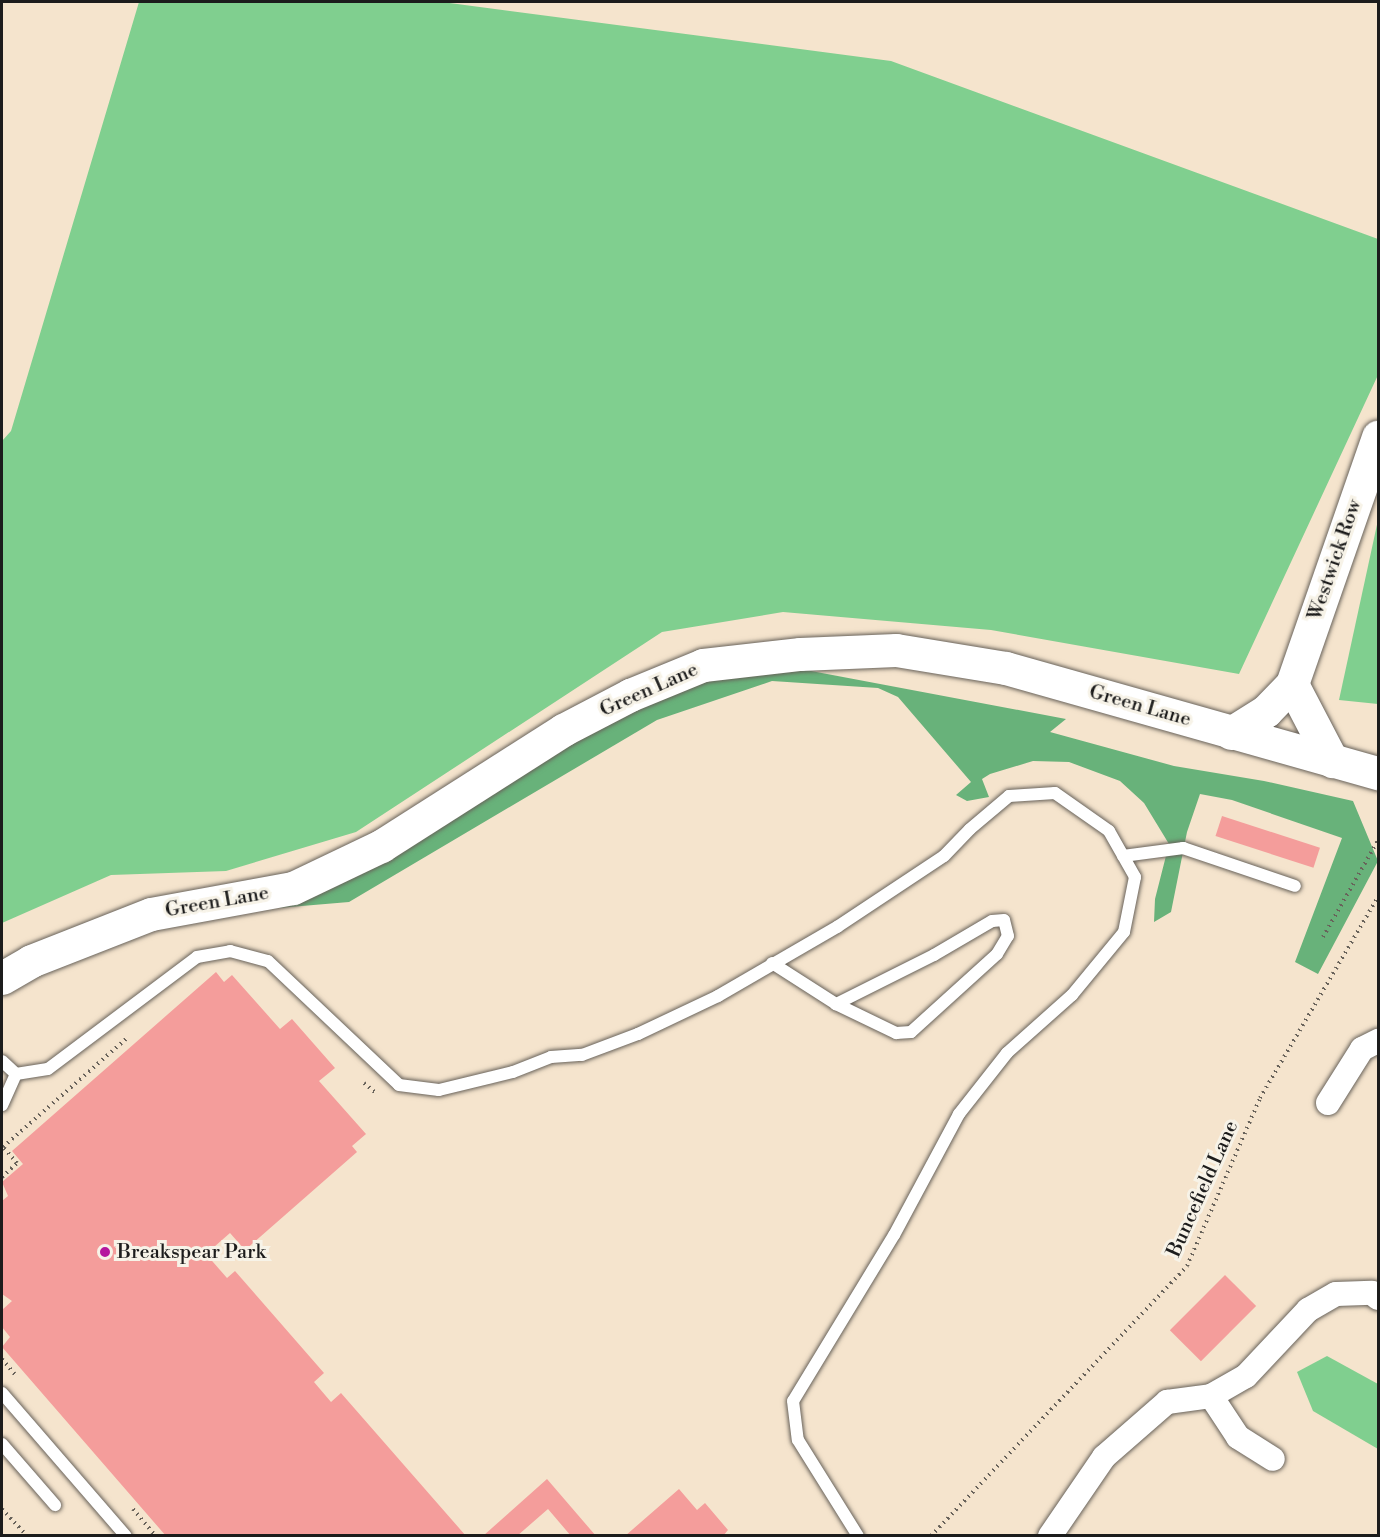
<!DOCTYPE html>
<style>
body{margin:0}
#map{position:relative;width:1380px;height:1537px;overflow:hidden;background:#f5e4cd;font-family:"Libre Bodoni",serif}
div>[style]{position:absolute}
.green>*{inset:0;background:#80cf8f}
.forest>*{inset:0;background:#68b27a}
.building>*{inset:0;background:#f49d9b;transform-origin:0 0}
.path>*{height:4px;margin-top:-2px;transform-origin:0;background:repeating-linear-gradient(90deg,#68625a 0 1.5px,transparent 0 6px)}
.roads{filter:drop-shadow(0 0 2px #68625a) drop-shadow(0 0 2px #68625a)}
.lane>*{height:12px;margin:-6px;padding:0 6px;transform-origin:6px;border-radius:6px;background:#fff}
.street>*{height:24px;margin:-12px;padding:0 12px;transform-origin:12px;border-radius:12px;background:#fff}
.secondary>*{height:33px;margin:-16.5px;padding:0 16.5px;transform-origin:16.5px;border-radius:16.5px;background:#fff}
.dots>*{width:16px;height:16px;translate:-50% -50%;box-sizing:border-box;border:3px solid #f7f3e8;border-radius:50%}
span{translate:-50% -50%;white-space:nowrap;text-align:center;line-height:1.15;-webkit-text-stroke:6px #f7f3e8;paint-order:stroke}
.street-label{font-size:20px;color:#1c1c1c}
.poi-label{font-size:20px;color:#1c1c1c}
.left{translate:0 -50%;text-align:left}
.frame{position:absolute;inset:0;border:3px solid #1c1c1c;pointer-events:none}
</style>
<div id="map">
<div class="green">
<div style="clip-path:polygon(139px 2px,442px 2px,891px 61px,1378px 239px,1378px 375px,1239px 674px,991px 630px,783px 612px,662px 632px,356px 832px,226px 871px,111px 875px,2px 923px,2px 441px,11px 431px)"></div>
<div style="clip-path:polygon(1378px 520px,1378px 704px,1339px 700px)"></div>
<div style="clip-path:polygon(1327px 1356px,1378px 1384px,1378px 1449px,1313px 1411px,1297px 1372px)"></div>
</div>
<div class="forest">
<div style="clip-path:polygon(774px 664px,1066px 719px,1050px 732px,1174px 766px,1264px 781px,1353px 801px,1378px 861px,1318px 974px,1295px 962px,1342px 838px,1232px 800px,1200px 794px,1187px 832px,1171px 912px,1154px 922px,1155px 899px,1169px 844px,1144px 803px,1120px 781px,1069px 762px,1033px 761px,990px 774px,982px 779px,989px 797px,967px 801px,956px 795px,971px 782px,898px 697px,878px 688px,772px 681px,657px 720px,349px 902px,278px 908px,399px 852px,594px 719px,689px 682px)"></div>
</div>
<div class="building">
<div style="left:1222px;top:816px;width:103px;height:21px;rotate:18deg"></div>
<div style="clip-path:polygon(216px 972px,224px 982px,232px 975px,280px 1029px,292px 1019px,335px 1068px,319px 1081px,366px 1134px,352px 1146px,357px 1152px,245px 1250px,230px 1233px,206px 1254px,227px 1278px,235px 1271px,324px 1373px,314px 1382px,331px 1402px,341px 1393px,466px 1536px,166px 1536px,2px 1347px,10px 1337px,2px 1327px,2px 1310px,12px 1301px,2px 1294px,2px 1201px,8px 1196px,2px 1182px,23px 1164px,12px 1151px)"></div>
<div style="left:1225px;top:1275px;width:44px;height:78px;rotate:45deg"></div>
<div style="clip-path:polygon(547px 1479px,596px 1536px,571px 1536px,548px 1509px,517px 1536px,483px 1536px)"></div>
<div style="clip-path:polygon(679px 1489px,697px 1510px,705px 1503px,728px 1530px,723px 1536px,625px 1536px)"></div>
</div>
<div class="path">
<div style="left:1323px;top:937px;width:112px;rotate:-60.4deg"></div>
<div style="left:364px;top:1083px;width:17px;rotate:40deg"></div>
<div style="left:2px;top:1177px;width:21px;rotate:-43deg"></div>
<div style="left:17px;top:1163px;width:21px;rotate:-131deg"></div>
<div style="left:3px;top:1147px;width:164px;rotate:-41.3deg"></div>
<div style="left:2px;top:1359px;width:23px;rotate:50deg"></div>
<div style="left:2px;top:1509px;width:37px;rotate:47deg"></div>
<div style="left:133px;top:1509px;width:35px;rotate:50deg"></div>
<div style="left:931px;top:1536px;width:372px;rotate:-46.5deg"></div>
<div style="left:1187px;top:1266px;width:183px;rotate:-66.5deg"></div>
<div style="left:1260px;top:1098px;width:233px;rotate:-59.6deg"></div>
</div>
<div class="roads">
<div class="lane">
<div style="left:1123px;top:856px;width:61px;rotate:-7.6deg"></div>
<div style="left:1183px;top:848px;width:118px;rotate:18.7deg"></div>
<div style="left:772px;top:963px;width:76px;rotate:32.6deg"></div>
<div style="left:836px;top:1004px;width:67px;rotate:25.8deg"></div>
<div style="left:896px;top:1033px;width:15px;rotate:-4deg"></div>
<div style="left:911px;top:1032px;width:116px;rotate:-42.2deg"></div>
<div style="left:997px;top:954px;width:21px;rotate:-59deg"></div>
<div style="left:1008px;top:936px;width:16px;rotate:-104deg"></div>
<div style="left:1004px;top:920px;width:12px;rotate:175deg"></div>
<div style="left:992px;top:921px;width:67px;rotate:149.6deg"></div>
<div style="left:934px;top:955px;width:110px;rotate:153.4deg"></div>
<div style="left:2px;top:1061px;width:19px;rotate:43deg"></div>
<div style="left:16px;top:1074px;width:34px;rotate:114deg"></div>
<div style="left:16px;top:1074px;width:32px;rotate:-9deg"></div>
<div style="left:48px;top:1069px;width:186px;rotate:-36.9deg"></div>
<div style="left:197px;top:957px;width:34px;rotate:-10deg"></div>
<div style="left:230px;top:951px;width:39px;rotate:15deg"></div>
<div style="left:268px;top:961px;width:180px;rotate:43.4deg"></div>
<div style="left:399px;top:1085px;width:40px;rotate:7.1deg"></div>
<div style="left:439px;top:1090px;width:76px;rotate:-13.7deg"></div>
<div style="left:513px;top:1072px;width:41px;rotate:-21.5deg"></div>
<div style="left:551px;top:1057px;width:31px;rotate:-4deg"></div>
<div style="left:582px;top:1055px;width:60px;rotate:-20.6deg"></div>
<div style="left:638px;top:1034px;width:89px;rotate:-25.4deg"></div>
<div style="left:718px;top:996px;width:138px;rotate:-30.1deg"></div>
<div style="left:837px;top:927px;width:128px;rotate:-33.6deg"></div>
<div style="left:944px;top:856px;width:37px;rotate:-46deg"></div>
<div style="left:970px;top:829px;width:51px;rotate:-40.2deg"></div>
<div style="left:1009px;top:796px;width:46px;rotate:-3.7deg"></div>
<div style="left:1055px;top:793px;width:66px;rotate:35.1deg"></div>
<div style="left:1109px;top:831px;width:53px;rotate:60.5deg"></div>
<div style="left:1135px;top:877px;width:56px;rotate:101.3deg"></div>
<div style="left:1124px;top:932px;width:82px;rotate:129.5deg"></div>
<div style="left:1072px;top:995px;width:87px;rotate:138.3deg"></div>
<div style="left:1007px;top:1053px;width:78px;rotate:128.2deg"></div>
<div style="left:959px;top:1114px;width:137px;rotate:118.2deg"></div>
<div style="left:894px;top:1235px;width:194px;rotate:121.3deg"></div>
<div style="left:793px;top:1401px;width:39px;rotate:83deg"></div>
<div style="left:798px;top:1440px;width:113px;rotate:58deg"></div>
<div style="left:2px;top:1393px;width:189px;rotate:49.1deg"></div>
<div style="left:2px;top:1444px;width:81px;rotate:49deg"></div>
</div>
<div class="street">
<div style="left:1328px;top:1103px;width:64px;rotate:-57.8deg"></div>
<div style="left:1362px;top:1049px;width:18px;rotate:-27deg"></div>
<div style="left:1211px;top:1396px;width:49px;rotate:56.6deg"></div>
<div style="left:1238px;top:1437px;width:41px;rotate:32.2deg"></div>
<div style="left:1050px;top:1536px;width:96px;rotate:-55.6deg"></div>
<div style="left:1104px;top:1457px;width:84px;rotate:-41.1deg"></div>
<div style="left:1167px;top:1402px;width:44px;rotate:-7.8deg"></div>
<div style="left:1211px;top:1396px;width:40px;rotate:-29.7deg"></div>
<div style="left:1246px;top:1376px;width:91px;rotate:-46.8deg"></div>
<div style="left:1308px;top:1310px;width:32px;rotate:-30deg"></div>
<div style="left:1336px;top:1294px;width:36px;rotate:-2deg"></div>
<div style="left:1372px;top:1293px;width:8px;rotate:40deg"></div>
</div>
<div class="secondary">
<div style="left:1292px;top:684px;width:87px;rotate:62.5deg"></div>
<div style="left:1231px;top:733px;width:41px;rotate:-32.2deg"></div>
<div style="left:1266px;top:711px;width:37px;rotate:-46deg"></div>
<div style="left:1292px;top:684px;width:262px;rotate:-70.8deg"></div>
<div style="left:2px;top:978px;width:34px;rotate:-30deg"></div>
<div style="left:31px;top:961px;width:129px;rotate:-21.4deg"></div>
<div style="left:151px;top:914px;width:144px;rotate:-10.4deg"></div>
<div style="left:293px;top:888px;width:98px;rotate:-25.5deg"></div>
<div style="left:381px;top:846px;width:216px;rotate:-32.5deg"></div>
<div style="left:563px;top:730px;width:76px;rotate:-27.6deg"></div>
<div style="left:630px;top:695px;width:79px;rotate:-22.3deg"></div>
<div style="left:703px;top:665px;width:98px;rotate:-6.5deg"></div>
<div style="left:800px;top:654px;width:96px;rotate:-2.4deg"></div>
<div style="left:896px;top:650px;width:111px;rotate:9.3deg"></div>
<div style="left:1006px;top:668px;width:387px;rotate:15.8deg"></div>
</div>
</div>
<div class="dots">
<div style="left:105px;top:1252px;background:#b5179e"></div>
</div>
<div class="street-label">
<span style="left:1335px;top:560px;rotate:-71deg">Westwick Row</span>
<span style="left:649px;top:690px;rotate:-24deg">Green Lane</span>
<span style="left:1140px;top:706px;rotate:16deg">Green Lane</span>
<span style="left:217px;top:902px;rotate:-10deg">Green Lane</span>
<span style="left:1203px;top:1189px;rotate:-66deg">Buncefield Lane</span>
</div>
<div class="poi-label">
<span class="left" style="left:117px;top:1252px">Breakspear Park</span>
</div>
<div class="frame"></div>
</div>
